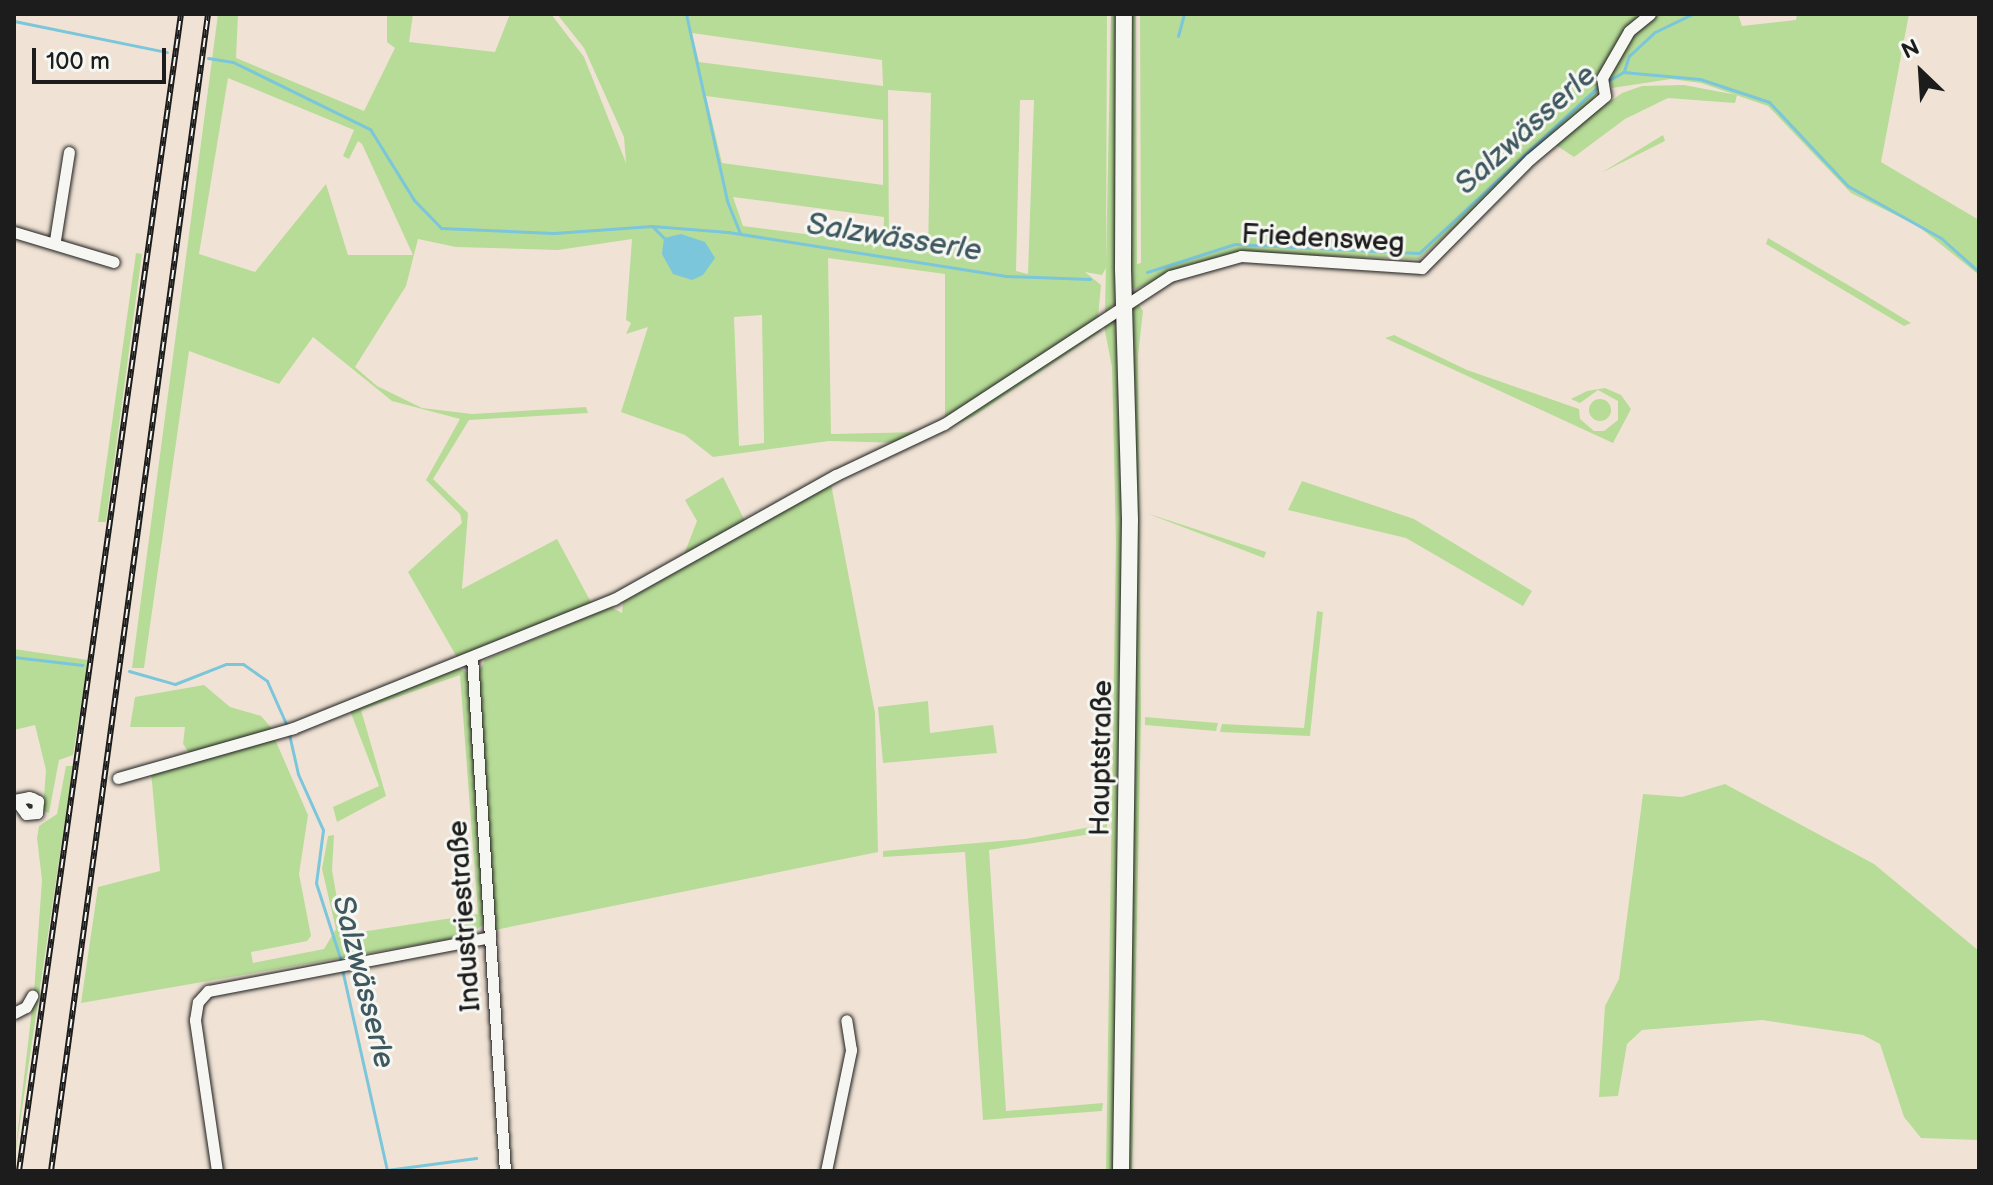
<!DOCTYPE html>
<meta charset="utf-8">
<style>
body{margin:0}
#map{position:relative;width:1993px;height:1185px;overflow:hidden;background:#f0e3d5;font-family:"Balsamiq Sans",sans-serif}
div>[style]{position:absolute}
.green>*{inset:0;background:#b7dc97}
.round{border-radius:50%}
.water>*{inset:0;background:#7bc6db}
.stream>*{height:3px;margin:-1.5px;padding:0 1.5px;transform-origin:1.5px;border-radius:1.5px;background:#7bc6db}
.roads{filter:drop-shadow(0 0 2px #1c1c1c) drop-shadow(0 0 2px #1c1c1c)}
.street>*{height:11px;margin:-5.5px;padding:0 5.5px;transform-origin:5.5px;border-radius:5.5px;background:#f6f6f2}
.secondary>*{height:16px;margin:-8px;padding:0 8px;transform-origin:8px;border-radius:8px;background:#f6f6f2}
.rail>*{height:6px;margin-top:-3px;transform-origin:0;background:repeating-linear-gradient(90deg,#f6f6f2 0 9px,#1c1c1c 0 18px);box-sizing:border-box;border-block:2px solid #1c1c1c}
span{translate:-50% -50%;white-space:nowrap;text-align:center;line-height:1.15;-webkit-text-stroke:6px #f6f6f2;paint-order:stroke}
.street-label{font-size:28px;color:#1c1c1c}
.water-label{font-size:30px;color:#3d585f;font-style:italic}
.frame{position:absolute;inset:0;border:16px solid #1c1c1c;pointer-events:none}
.north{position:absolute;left:1881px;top:32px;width:80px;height:80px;-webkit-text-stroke:6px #f6f6f2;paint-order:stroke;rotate:335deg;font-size:22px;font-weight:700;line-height:32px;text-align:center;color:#1c1c1c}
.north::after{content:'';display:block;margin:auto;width:28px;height:36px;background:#1c1c1c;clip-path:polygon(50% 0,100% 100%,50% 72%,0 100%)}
.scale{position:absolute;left:32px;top:48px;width:134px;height:36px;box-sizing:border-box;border:4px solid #1c1c1c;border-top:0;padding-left:10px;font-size:24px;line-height:28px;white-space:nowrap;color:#1c1c1c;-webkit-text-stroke:6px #f6f6f2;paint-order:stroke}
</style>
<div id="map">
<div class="green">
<div style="clip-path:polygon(evenodd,218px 14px,238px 14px,236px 58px,364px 111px,395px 48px,387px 42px,387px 14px,413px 14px,409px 42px,495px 52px,510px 14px,551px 14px,584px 57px,626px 163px,624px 137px,584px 48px,557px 14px,1107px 14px,1106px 268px,1102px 275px,1085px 272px,1101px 285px,1098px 317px,945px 419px,945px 274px,828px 258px,831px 434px,923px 432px,903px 443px,829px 441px,713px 457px,685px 435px,621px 412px,648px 327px,626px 334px,631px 323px,626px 320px,632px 239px,558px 250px,456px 247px,418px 239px,406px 286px,355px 367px,377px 386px,422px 408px,472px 414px,586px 407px,588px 413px,469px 420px,433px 479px,468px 513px,462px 589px,557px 539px,593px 606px,458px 659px,408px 572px,462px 523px,460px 514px,426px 480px,460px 419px,392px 401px,313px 337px,279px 384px,189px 351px,144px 668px,132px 668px,218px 14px,692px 33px,882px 60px,883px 86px,699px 62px,692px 33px,218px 14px,228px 78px,354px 130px,343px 156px,349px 159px,358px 141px,362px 144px,413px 255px,348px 255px,326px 184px,255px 272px,199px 254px,228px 78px,218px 14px,888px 90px,931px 93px,928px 252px,889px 245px,888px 90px,218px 14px,706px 96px,883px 120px,883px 185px,722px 163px,706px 96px,218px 14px,1020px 100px,1034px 100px,1028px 274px,1016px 271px,1020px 100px,218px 14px,733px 197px,884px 217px,883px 244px,743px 226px,733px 197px,218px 14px,762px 315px,764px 443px,739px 446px,734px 317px,762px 315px)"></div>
<div style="clip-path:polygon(1111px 14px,1117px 14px,1117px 302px,1105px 312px)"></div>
<div style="clip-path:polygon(1129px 14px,1136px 14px,1137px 264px,1141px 263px,1140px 14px,1646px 14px,1596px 77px,1599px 89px,1591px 104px,1419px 259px,1238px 253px,1187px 265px,1136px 289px,1131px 288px)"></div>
<div style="clip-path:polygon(1658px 14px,1738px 14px,1742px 26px,1796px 20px,1797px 14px,1909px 14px,1881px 162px,1979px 220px,1979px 275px,1918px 226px,1851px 193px,1768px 106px,1701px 83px,1671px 79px,1612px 88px,1609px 75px,1632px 34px)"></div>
<div style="clip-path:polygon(1684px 85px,1737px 95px,1735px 103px,1668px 98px,1625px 119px,1574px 157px,1553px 143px,1622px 93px,1642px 86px)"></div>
<div style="clip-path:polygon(1663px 135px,1665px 141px,1601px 173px)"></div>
<div style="clip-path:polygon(1768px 238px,1860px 292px,1911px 323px,1904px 326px,1766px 244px)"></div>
<div style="clip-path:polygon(136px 253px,142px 254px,106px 522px,98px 522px)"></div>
<div style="clip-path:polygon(1138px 304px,1143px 311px,1138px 355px,1141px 717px,1132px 1171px,1125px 1171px,1131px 309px)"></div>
<div style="clip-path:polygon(1111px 320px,1116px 324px,1122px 522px,1113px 1171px,1106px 1171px,1116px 542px,1112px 367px,1104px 326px)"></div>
<div style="clip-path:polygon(1099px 327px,1101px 331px,974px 416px,891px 455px)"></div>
<div style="clip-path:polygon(1394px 335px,1467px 370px,1579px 409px,1580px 419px,1594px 431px,1604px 431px,1618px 420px,1618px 401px,1598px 390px,1580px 403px,1571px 399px,1587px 391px,1605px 388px,1621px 395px,1631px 409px,1613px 443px,1385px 338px)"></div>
<div class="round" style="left:1589px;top:399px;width:22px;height:22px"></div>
<div style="clip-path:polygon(723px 477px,745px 521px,683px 557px,697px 521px,685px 500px)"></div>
<div style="clip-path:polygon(1302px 481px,1414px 519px,1532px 591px,1523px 606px,1406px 538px,1288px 510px)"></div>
<div style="clip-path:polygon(831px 484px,875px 713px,878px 852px,495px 930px,478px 674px,485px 660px,611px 607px,622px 613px,623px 602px)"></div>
<div style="clip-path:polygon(1146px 513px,1266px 552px,1264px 558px)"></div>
<div style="clip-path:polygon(1317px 611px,1323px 612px,1310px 736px,1220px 732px,1222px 724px,1304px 728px)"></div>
<div style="clip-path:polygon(14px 649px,88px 660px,73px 755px,59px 760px,49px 813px,43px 811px,46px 770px,35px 725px,14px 730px)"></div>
<div style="clip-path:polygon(456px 667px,469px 673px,484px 924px,468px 936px,351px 956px,348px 934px,478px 914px,460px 675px,361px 710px,386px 796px,337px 822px,333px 807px,379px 786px,349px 708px)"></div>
<div style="clip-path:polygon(204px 685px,230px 707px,261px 716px,274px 731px,190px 754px,183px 744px,185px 727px,130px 727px,135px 697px)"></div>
<div style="clip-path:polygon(928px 701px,930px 733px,993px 725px,997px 753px,883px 763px,878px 707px)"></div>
<div style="clip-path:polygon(1145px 717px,1169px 719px,1218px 723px,1216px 731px,1145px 725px)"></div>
<div style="clip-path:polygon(274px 737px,308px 815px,299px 874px,311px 936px,307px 941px,251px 952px,253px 963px,324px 949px,336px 929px,322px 869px,328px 836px,334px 835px,332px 870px,347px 957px,81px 1003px,98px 887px,160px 871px,151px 771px)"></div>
<div style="clip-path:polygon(66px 766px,73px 766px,14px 1163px,34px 992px,42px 880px,37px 838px,39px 826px,57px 814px)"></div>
<div style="clip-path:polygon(1725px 784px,1874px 864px,1979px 951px,1979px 1140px,1921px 1138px,1904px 1117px,1880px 1044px,1863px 1035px,1762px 1020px,1642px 1030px,1627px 1044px,1618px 1096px,1599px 1097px,1605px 1006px,1619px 979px,1643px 794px,1682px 797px)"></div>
<div style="clip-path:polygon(1107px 824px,1107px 830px,1091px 834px,989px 850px,1006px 1111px,1103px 1103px,1102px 1111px,983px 1120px,965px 852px,883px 857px,883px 851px,1025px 839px)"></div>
</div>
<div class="water">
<div style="clip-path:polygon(681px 234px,705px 242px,715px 258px,703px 275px,692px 280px,673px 274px,662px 254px,664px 238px)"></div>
</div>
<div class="stream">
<div style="left:686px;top:14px;width:191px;rotate:77.6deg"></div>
<div style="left:727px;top:201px;width:35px;rotate:68deg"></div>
<div style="left:14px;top:21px;width:156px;rotate:11.5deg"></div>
<div style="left:1178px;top:36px;width:23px;rotate:-75deg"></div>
<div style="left:208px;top:58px;width:25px;rotate:9deg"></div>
<div style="left:233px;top:62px;width:153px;rotate:26.1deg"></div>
<div style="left:370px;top:129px;width:84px;rotate:58.2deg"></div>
<div style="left:414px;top:200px;width:39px;rotate:46deg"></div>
<div style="left:441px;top:228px;width:113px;rotate:2.5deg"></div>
<div style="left:554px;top:233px;width:98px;rotate:-4.1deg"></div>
<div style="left:652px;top:226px;width:76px;rotate:4.5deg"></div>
<div style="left:728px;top:232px;width:280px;rotate:9deg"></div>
<div style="left:1005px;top:276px;width:85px;rotate:2deg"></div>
<div style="left:1624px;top:71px;width:16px;rotate:-72deg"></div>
<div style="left:1629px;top:56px;width:35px;rotate:-43deg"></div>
<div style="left:1655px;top:32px;width:41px;rotate:-25.9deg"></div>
<div style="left:1606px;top:82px;width:20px;rotate:-30deg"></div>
<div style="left:1623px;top:72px;width:77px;rotate:5.2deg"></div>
<div style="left:1700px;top:79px;width:73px;rotate:18.4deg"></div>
<div style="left:1769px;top:102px;width:115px;rotate:46.8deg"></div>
<div style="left:1848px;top:186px;width:107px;rotate:29.2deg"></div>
<div style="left:1941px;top:238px;width:51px;rotate:41.8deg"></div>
<div style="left:653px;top:227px;width:16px;rotate:45deg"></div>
<div style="left:1147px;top:272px;width:92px;rotate:-17.7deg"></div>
<div style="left:1235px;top:244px;width:184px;rotate:2.8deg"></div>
<div style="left:1419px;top:253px;width:246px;rotate:-42.9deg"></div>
<div style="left:14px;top:657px;width:69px;rotate:6.6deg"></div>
<div style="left:129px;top:671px;width:48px;rotate:15.8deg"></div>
<div style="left:175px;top:684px;width:55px;rotate:-21.4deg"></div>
<div style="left:226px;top:664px;width:17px"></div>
<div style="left:243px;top:664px;width:29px;rotate:35deg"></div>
<div style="left:267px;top:681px;width:49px;rotate:66deg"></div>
<div style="left:289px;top:734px;width:41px;rotate:77.3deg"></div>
<div style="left:298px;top:774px;width:61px;rotate:65.9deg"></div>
<div style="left:323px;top:830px;width:53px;rotate:97.5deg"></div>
<div style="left:316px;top:883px;width:82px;rotate:72.2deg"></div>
<div style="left:342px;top:969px;width:206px;rotate:77.4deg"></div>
<div style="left:387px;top:1170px;width:90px;rotate:-7.7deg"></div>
</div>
<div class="roads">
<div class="street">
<div style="left:14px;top:232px;width:104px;rotate:16.7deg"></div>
<div style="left:55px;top:240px;width:89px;rotate:-81deg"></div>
<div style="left:472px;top:657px;width:515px;rotate:86.33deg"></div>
<div style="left:118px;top:778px;width:182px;rotate:-15.9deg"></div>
<div style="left:293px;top:728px;width:346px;rotate:-21.9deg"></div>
<div style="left:614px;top:599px;width:254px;rotate:-29.2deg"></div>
<div style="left:836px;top:475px;width:119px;rotate:-25.3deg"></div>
<div style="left:944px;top:424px;width:270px;rotate:-33.2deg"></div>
<div style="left:1170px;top:276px;width:74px;rotate:-15.7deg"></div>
<div style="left:1241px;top:256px;width:181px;rotate:3.8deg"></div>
<div style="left:1422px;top:268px;width:153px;rotate:-45.3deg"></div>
<div style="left:1530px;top:159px;width:98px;rotate:-40deg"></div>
<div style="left:1605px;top:96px;width:18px;rotate:-99deg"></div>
<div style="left:1602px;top:78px;width:54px;rotate:-60.1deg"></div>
<div style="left:1629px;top:31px;width:27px;rotate:-39deg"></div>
<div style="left:14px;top:800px;width:15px;rotate:-11deg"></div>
<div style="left:29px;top:797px;width:3px;rotate:18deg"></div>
<div style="left:32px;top:798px;width:7px;rotate:27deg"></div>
<div style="left:38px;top:801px;width:12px;rotate:95deg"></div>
<div style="left:37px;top:813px;width:11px;rotate:175deg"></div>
<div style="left:26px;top:814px;width:17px;rotate:-126deg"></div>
<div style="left:14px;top:1013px;width:13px;rotate:-27deg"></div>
<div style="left:26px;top:1007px;width:13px;rotate:-61deg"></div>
<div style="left:217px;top:1171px;width:153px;rotate:-98.3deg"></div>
<div style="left:195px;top:1020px;width:18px;rotate:-81deg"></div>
<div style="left:198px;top:1002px;width:15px;rotate:-48deg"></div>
<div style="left:208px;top:991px;width:287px;rotate:-10.8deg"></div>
<div style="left:826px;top:1171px;width:124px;rotate:-78.3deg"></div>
<div style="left:851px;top:1050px;width:30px;rotate:-99deg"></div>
</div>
<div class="secondary">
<div style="left:1121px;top:1171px;width:651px;rotate:-89.21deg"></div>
<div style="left:1130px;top:520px;width:252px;rotate:-91.6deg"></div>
<div style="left:1123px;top:268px;width:254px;rotate:-89.8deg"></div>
</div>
</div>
<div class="rail">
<div style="left:19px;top:1171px;width:1168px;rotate:-82.03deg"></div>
<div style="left:51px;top:1171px;width:1168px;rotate:-82.27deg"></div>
</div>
<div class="street-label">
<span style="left:1323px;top:239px;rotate:3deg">Friedensweg</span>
<span style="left:1102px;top:758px;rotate:-89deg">Hauptstraße</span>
<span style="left:465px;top:916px;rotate:-94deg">Industriestraße</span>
</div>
<div class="water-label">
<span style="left:1526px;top:130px;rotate:-42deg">Salzwässerle</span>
<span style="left:894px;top:238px;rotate:9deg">Salzwässerle</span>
<span style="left:363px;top:982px;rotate:76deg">Salzwässerle</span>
</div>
<div class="frame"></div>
<div class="north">N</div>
<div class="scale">100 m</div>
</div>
